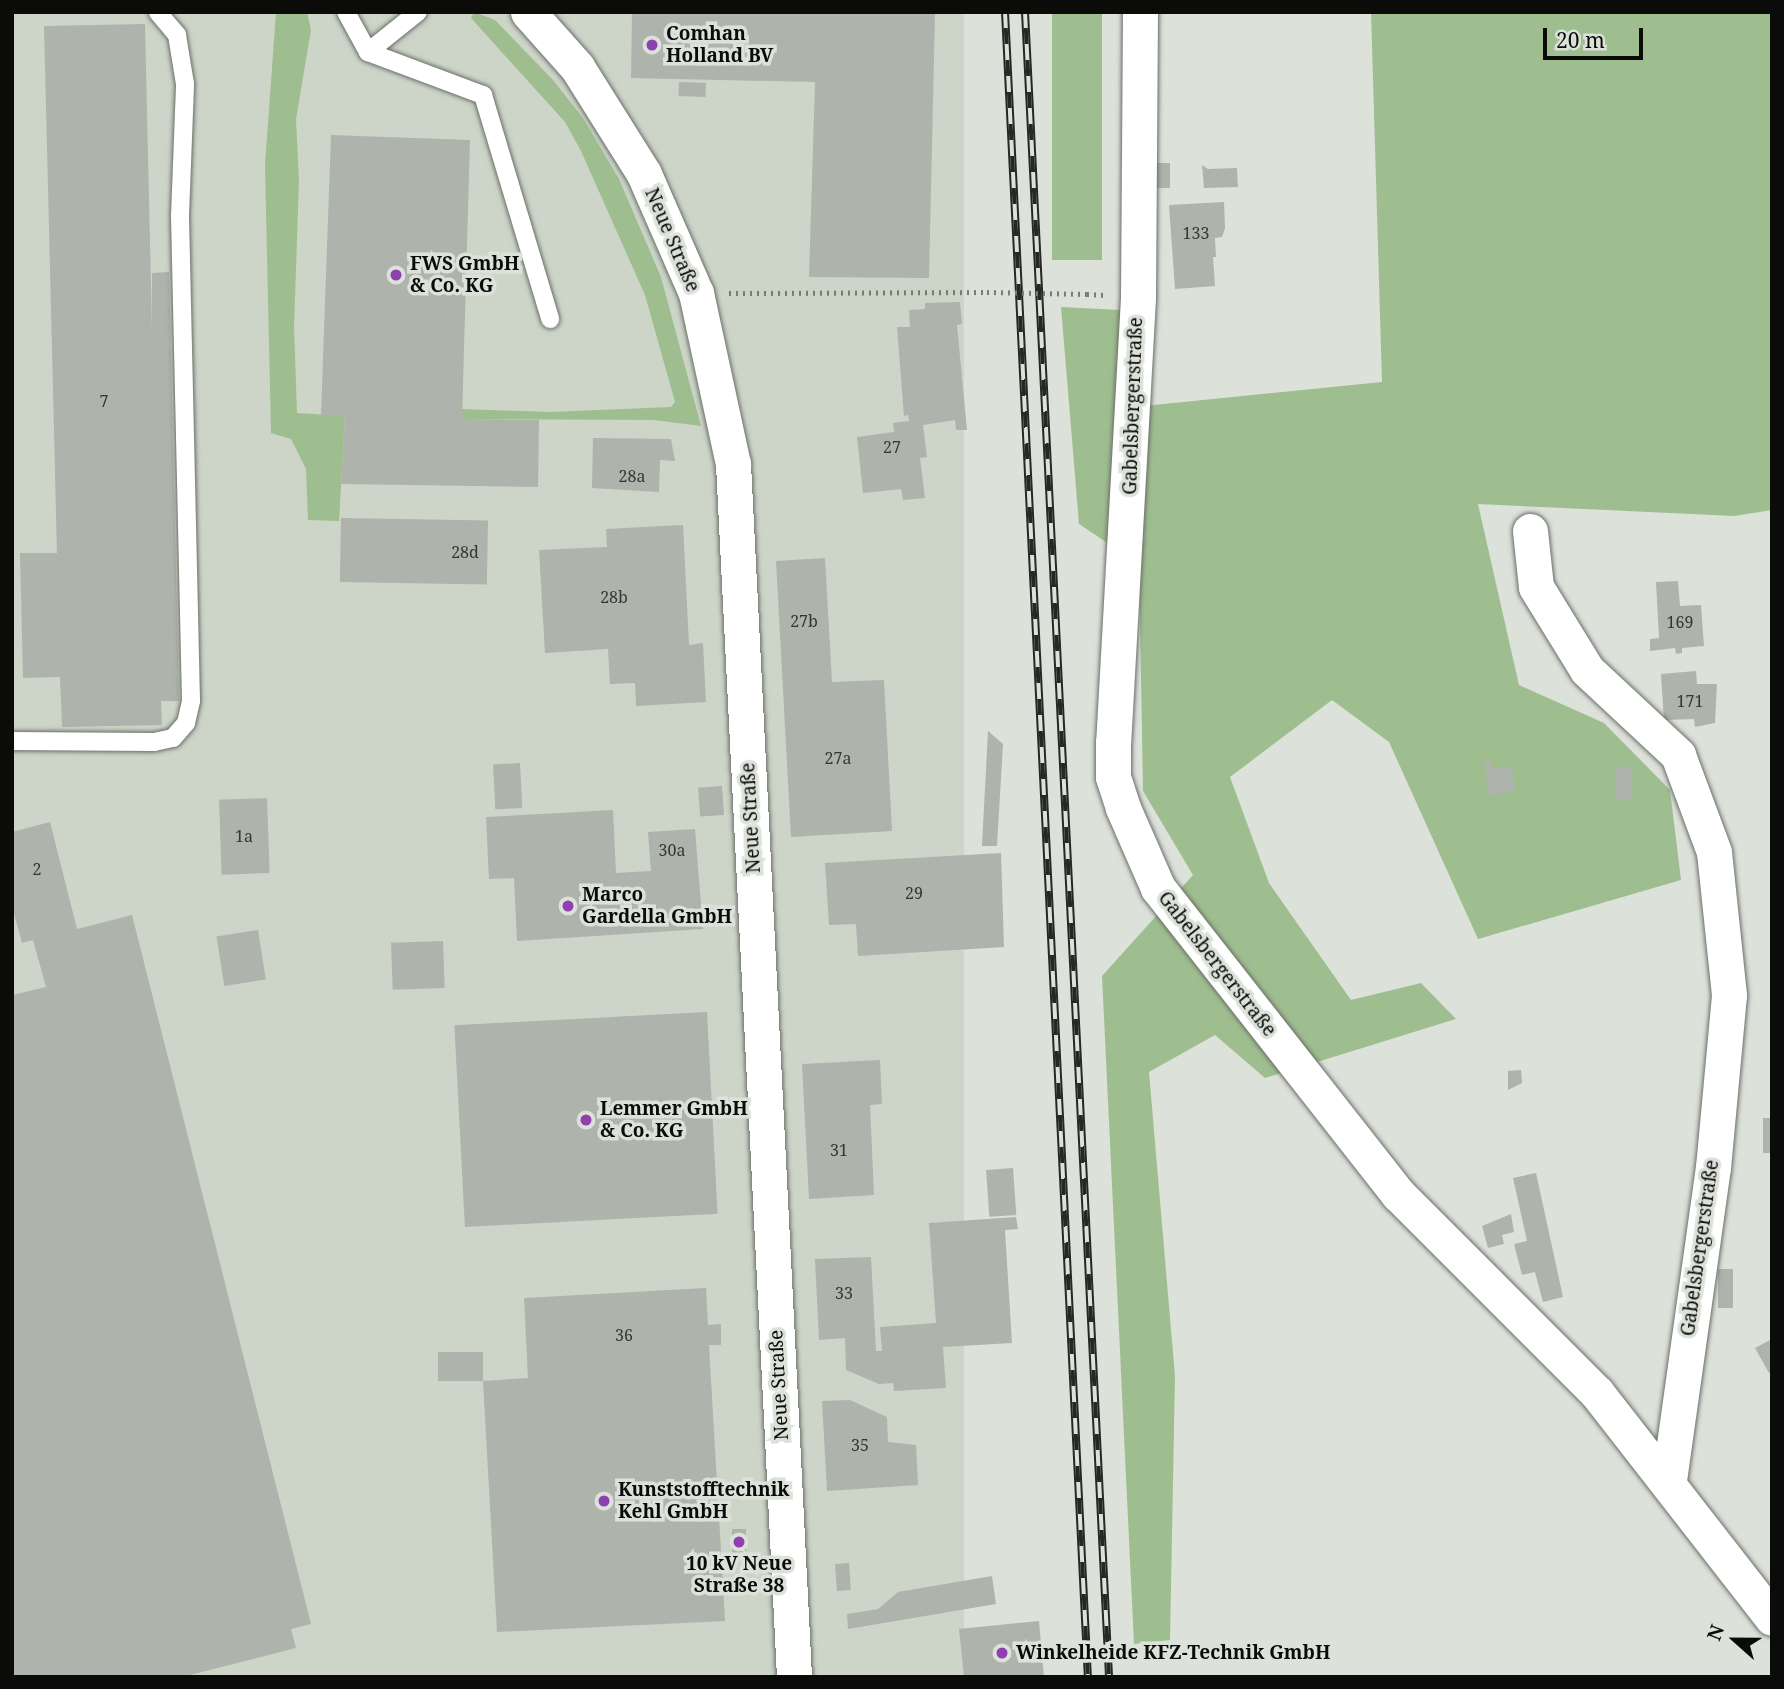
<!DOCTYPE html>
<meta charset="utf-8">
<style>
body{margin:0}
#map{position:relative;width:1784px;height:1689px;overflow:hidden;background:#dce1da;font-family:"Noto Serif",serif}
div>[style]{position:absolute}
.built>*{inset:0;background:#ccd5c8;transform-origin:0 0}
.green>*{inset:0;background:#9fbe8f;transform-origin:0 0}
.building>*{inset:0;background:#aeb3ac;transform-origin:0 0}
.path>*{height:4.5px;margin-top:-2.25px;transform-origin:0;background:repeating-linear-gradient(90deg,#787b76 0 2px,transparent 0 7px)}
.roads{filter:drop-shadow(0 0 2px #6b6f69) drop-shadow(0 0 2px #6b6f69)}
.service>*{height:18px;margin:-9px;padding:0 9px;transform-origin:9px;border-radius:9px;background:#fff}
.minor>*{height:35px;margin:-17.5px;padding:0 17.5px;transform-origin:17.5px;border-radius:17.5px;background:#fff}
.rail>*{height:8px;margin-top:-4px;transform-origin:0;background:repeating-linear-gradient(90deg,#dce1da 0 16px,#262825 0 32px);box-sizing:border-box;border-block:2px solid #262825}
.path-bridge>*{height:4.5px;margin-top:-2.25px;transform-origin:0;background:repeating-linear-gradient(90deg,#787b76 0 2px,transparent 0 7px)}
.dots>*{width:19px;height:19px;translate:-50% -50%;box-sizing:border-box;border:4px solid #dce1da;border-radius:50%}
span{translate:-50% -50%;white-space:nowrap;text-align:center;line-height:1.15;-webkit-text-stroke:7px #dce1da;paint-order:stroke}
.number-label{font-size:16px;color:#343632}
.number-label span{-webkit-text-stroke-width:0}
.poi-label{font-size:19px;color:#0b0c0a;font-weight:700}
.left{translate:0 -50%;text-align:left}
.street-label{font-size:19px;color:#0b0c0a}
.frame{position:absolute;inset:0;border:14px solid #0b0c0a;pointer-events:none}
.north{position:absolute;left:1700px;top:1605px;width:70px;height:70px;-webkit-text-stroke:5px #dce1da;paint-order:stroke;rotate:291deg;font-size:19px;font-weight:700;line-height:28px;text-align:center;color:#0b0c0a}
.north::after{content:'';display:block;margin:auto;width:24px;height:32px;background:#0b0c0a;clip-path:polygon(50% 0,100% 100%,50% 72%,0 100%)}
.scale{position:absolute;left:1543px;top:28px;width:100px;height:32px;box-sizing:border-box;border:4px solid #0b0c0a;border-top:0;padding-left:9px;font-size:21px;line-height:24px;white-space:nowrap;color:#0b0c0a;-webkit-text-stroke:5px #dce1da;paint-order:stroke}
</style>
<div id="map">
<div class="built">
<div style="left:12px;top:12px;width:952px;height:1665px"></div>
</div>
<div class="green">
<div style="clip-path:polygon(276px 12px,307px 12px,311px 30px,296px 119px,299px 181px,294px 327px,297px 413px,345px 416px,339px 521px,308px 520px,306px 469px,291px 439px,271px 433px,265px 165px)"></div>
<div style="clip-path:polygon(474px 12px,495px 20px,553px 80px,583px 118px,619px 179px,661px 277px,701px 426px,654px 420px,462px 419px,462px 409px,550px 412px,671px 407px,675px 402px,645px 295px,581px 151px,565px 122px,471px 18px)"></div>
<div style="left:1052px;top:12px;width:50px;height:248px"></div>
<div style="clip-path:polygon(1371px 12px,1772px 12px,1772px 510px,1734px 516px,1478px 504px,1519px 685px,1604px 723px,1670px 790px,1681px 880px,1478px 939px,1389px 742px,1332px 700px,1230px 777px,1269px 883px,1351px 1000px,1421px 983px,1456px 1019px,1265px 1078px,1215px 1035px,1149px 1072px,1175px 1376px,1170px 1640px,1134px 1644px,1102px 976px,1193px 875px,1143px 791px,1139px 564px,1079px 524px,1061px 307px,1120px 310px,1124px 408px,1382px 382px)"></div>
</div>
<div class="building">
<div style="clip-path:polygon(632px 12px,935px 12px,929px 278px,809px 277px,815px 82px,631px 78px)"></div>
<div style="clip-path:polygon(145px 24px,152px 329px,152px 273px,169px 272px,179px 701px,161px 701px,162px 725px,62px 727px,60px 677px,23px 678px,20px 553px,57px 553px,44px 26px)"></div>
<div style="left:679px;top:82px;width:27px;height:14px;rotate:2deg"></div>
<div style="clip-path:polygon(331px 135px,470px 140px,462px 419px,539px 420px,538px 487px,341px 484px,345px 416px,321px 415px)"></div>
<div style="left:1155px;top:163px;width:15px;height:25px"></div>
<div style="clip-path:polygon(1202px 165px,1208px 169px,1237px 168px,1238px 187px,1204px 188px)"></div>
<div style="clip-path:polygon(1224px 202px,1225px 228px,1222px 237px,1215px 238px,1216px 257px,1213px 257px,1215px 286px,1175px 289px,1169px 205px)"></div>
<div style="clip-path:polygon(960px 302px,962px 324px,957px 325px,967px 430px,956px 430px,955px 420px,923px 425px,927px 457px,920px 458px,925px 498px,903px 500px,901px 489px,863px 493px,857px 437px,894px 432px,893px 423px,909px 421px,908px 415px,904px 416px,897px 327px,910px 327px,909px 310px,925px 309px,925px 303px)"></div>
<div style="clip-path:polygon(593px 438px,671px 439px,675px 461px,660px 460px,659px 492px,592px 488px)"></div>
<div style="left:341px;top:518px;width:147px;height:64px;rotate:1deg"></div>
<div style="clip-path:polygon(683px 525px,689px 645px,703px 643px,706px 702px,636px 706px,635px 683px,610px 684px,608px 649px,545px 653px,539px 550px,607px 547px,606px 529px)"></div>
<div style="clip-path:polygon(825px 558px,832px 682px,884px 680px,892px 831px,791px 837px,776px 561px)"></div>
<div style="clip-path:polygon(1678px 581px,1680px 606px,1701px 605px,1704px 646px,1682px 648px,1682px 653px,1676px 654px,1675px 648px,1650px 651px,1650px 639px,1659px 638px,1656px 582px)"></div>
<div style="clip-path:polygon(1696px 671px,1697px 684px,1717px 684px,1715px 723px,1695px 727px,1694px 719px,1664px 720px,1661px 674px)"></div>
<div style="clip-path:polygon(988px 731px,1003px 744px,997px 846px,982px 846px)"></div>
<div style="clip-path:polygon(1484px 761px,1490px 761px,1492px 769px,1511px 766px,1516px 791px,1489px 796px)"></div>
<div style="left:520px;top:763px;width:45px;height:27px;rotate:87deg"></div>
<div style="clip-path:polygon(1630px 766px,1633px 798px,1616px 801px,1615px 767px)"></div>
<div style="left:722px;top:786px;width:29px;height:24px;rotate:86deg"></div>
<div style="left:267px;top:798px;width:75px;height:48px;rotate:88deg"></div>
<div style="clip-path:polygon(613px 810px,616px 873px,651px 871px,648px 832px,695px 829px,703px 929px,517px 941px,514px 878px,489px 879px,486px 817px)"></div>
<div style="clip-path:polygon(50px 822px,77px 929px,132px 915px,311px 1624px,291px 1629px,296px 1648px,182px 1677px,12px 1677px,12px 995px,46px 987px,33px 940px,22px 943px,12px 906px,12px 832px)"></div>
<div style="clip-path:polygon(1001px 853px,1004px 947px,858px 956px,856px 924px,829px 925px,825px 863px)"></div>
<div style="left:258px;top:930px;width:50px;height:42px;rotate:81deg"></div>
<div style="left:443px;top:941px;width:47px;height:52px;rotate:88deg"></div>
<div style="left:707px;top:1012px;width:202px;height:253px;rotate:87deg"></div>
<div style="clip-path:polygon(880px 1060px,882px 1104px,870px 1105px,874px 1195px,809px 1199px,802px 1064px)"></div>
<div style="clip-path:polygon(1521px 1070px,1522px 1083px,1508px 1090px,1508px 1071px)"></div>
<div style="left:1763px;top:1118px;width:9px;height:35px"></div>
<div style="left:1013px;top:1168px;width:47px;height:27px;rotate:86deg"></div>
<div style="clip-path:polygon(1536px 1173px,1563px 1297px,1543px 1302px,1535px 1272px,1522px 1275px,1514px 1244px,1527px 1241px,1513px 1178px)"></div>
<div style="clip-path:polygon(1511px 1214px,1514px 1232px,1502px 1235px,1504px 1244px,1488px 1248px,1482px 1226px)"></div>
<div style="clip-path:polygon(1016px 1217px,1018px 1229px,1005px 1230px,1012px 1343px,943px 1347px,946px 1388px,894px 1391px,893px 1383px,879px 1384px,846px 1370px,845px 1338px,819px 1340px,815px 1259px,871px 1257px,876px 1351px,882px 1351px,880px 1327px,936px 1323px,929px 1223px)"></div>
<div style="left:1718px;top:1269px;width:15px;height:39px"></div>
<div style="clip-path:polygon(706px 1288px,708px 1325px,721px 1324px,721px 1345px,709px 1345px,725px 1621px,497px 1632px,483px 1381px,528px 1378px,524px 1298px)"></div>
<div style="clip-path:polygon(1772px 1339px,1772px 1371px,1769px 1373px,1755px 1348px)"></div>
<div style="left:438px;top:1352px;width:45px;height:29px"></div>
<div style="clip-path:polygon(850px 1400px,887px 1417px,888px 1442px,916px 1445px,918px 1485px,827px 1491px,822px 1401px)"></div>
<div style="left:732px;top:1529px;width:14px;height:27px"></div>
<div style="left:849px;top:1563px;width:27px;height:14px;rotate:86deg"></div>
<div style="clip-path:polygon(992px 1576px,996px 1604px,848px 1629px,847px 1614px,878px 1609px,898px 1592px)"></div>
<div style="clip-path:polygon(1039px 1621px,1044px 1677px,964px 1677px,959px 1629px)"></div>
</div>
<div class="path">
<div style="left:729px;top:293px;width:258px;rotate:-0.2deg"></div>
<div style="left:1087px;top:294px;width:18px;rotate:3deg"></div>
</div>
<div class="roads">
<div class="service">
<div style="left:346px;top:12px;width:46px;rotate:61.2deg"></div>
<div style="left:368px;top:52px;width:64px;rotate:-38.7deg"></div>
<div style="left:368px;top:52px;width:123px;rotate:20.5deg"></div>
<div style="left:483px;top:95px;width:234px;rotate:73.3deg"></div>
<div style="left:12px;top:741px;width:142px;rotate:0.4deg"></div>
<div style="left:154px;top:742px;width:19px;rotate:-12deg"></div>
<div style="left:173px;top:738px;width:20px;rotate:-49deg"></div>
<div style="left:186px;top:723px;width:23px;rotate:-77deg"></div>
<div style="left:191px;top:701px;width:485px;rotate:-91.3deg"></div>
<div style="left:180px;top:216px;width:132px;rotate:-87.8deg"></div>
<div style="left:185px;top:84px;width:50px;rotate:-99.3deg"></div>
<div style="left:177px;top:35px;width:30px;rotate:-130deg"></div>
</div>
<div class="minor">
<div style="left:528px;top:12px;width:74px;rotate:48.3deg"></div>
<div style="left:577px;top:67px;width:126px;rotate:57.9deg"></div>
<div style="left:644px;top:174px;width:130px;rotate:66.4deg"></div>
<div style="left:696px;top:293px;width:175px;rotate:77.8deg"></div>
<div style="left:733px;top:464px;width:1215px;rotate:87.12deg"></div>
<div style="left:1140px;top:12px;width:286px;rotate:90.4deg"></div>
<div style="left:1138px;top:298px;width:445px;rotate:93.2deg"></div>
<div style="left:1113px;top:742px;width:35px;rotate:90deg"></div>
<div style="left:1113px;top:777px;width:33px;rotate:72deg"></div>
<div style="left:1123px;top:808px;width:87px;rotate:66.4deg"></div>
<div style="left:1158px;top:888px;width:389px;rotate:51.9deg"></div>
<div style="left:1398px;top:1194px;width:281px;rotate:45deg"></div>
<div style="left:1597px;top:1393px;width:285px;rotate:52.1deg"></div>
<div style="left:1530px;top:531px;width:56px;rotate:83.9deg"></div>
<div style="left:1536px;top:587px;width:97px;rotate:58.4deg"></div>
<div style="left:1587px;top:670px;width:125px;rotate:43deg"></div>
<div style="left:1678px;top:755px;width:103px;rotate:69.6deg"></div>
<div style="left:1714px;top:852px;width:144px;rotate:84deg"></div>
<div style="left:1729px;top:995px;width:173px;rotate:95.3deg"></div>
<div style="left:1713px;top:1167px;width:317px;rotate:98deg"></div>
</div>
</div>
<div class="rail">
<div style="left:1005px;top:12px;width:1667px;rotate:87.15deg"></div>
<div style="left:1025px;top:12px;width:1667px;rotate:87.11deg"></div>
</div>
<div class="path-bridge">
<div style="left:987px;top:292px;width:100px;rotate:1.1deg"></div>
</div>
<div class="dots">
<div style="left:652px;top:45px;background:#8f3fae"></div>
<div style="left:396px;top:275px;background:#8f3fae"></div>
<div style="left:568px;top:906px;background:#8f3fae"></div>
<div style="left:586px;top:1120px;background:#8f3fae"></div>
<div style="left:604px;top:1501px;background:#8f3fae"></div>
<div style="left:739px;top:1542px;background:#8f3fae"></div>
<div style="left:1002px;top:1653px;background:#8f3fae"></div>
</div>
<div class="number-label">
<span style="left:1196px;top:233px">133</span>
<span style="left:104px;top:401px">7</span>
<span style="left:892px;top:447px">27</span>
<span style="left:632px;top:476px">28a</span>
<span style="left:465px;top:552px">28d</span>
<span style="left:614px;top:597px">28b</span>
<span style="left:804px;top:621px">27b</span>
<span style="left:1680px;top:622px">169</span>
<span style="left:1690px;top:701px">171</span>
<span style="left:838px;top:758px">27a</span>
<span style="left:244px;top:836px">1a</span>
<span style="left:672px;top:850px">30a</span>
<span style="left:37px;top:869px">2</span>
<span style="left:914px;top:893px">29</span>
<span style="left:839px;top:1150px">31</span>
<span style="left:844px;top:1293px">33</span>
<span style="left:624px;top:1335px">36</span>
<span style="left:860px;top:1445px">35</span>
</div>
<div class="poi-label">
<span class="left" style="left:666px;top:45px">Comhan<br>Holland BV</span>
<span class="left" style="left:410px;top:275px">FWS GmbH<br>&amp; Co. KG</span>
<span class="left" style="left:582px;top:906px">Marco<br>Gardella GmbH</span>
<span class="left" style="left:600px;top:1120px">Lemmer GmbH<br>&amp; Co. KG</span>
<span class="left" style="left:618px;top:1501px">Kunststofftechnik<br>Kehl GmbH</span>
<span style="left:739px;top:1575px">10 kV Neue<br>Straße 38</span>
<span class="left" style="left:1016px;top:1653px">Winkelheide KFZ-Technik GmbH</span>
</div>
<div class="street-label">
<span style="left:672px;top:240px;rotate:67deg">Neue Straße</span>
<span style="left:1133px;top:406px;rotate:-88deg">Gabelsbergerstraße</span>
<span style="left:751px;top:818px;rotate:-93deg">Neue Straße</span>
<span style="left:1217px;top:964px;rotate:52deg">Gabelsbergerstraße</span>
<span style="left:1700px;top:1248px;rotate:-82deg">Gabelsbergerstraße</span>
<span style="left:779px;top:1385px;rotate:-93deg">Neue Straße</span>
</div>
<div class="frame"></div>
<div class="north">N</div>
<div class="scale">20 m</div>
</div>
